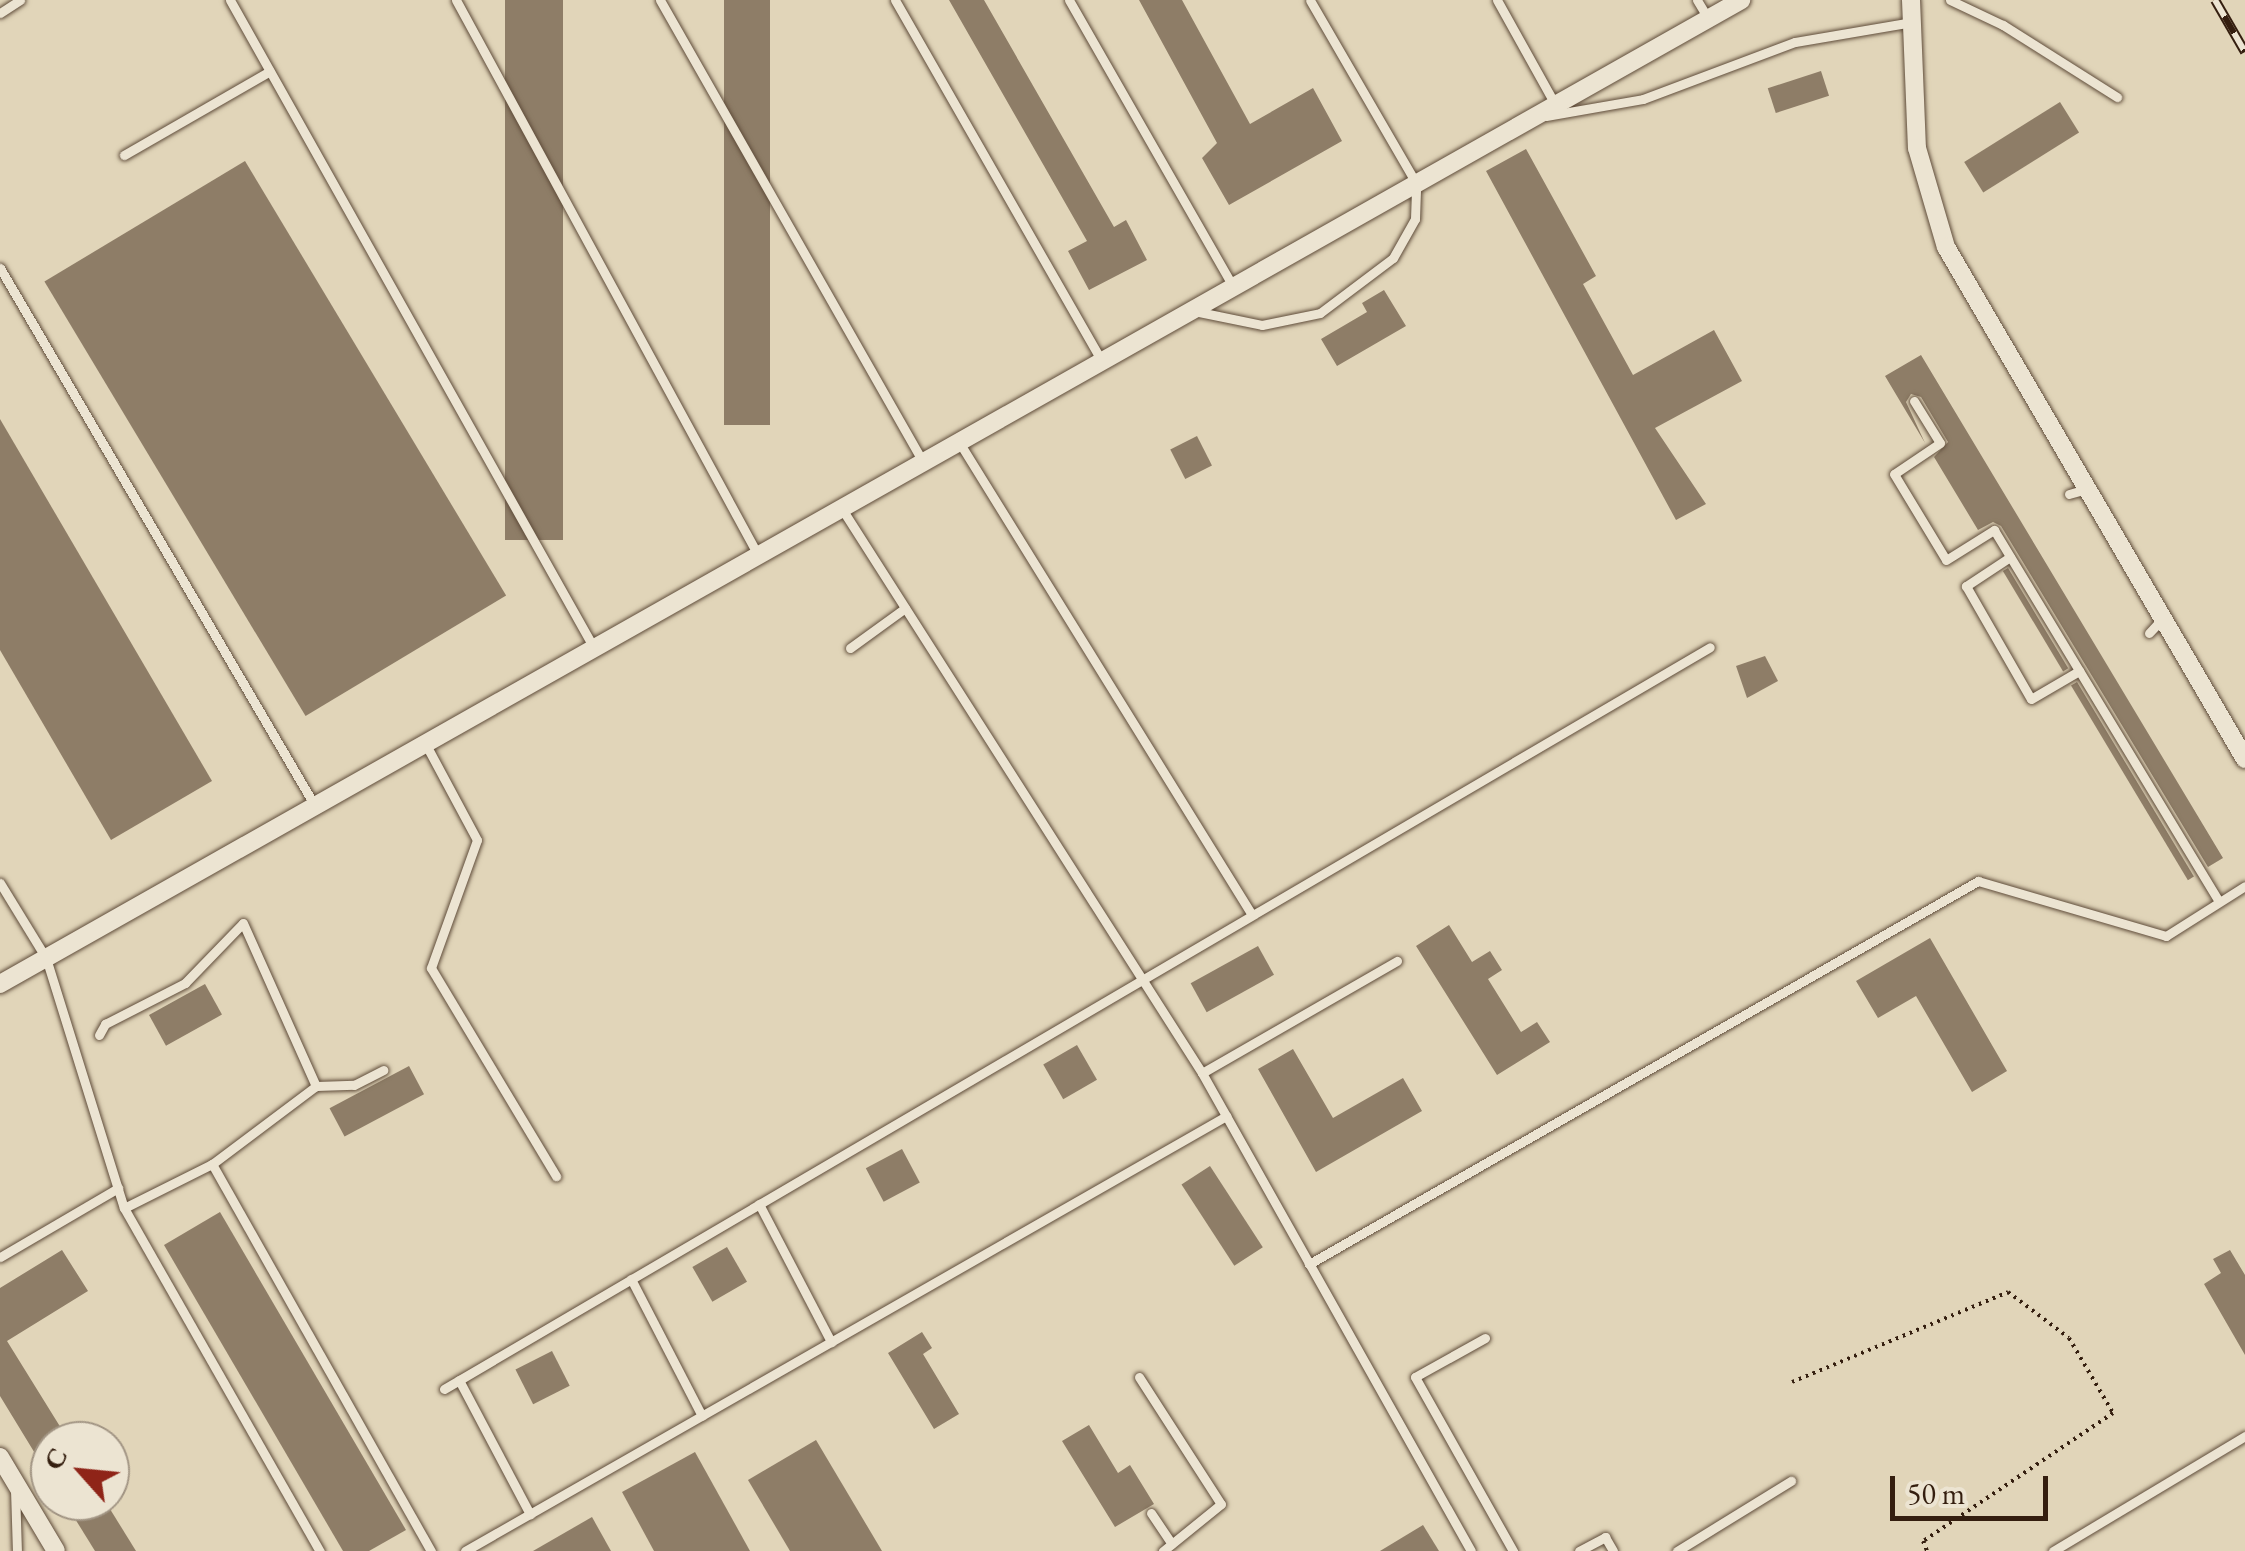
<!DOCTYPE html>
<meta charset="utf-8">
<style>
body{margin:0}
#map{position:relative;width:2245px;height:1551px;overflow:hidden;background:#e1d5b9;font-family:"EB Garamond",serif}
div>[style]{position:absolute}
.building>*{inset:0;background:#8e7d67;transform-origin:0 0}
.path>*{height:4px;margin-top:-2px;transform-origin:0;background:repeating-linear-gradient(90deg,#341e0f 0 2.5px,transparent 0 7.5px)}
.roads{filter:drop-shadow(0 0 2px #5f4c3a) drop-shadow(0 0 2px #5f4c3a)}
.lane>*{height:9px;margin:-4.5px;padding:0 4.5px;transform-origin:4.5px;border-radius:4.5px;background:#ece4d2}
.street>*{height:18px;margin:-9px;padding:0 9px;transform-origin:9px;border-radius:9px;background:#ece4d2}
.rail>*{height:10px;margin-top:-5px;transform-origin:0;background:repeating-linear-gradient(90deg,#ece4d2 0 19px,#341e0f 0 38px);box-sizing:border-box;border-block:2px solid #341e0f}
span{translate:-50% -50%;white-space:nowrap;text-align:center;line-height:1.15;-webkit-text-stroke:8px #ece4d2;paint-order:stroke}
.north{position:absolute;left:30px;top:1421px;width:100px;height:100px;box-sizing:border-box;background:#ece4d2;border:2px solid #a29584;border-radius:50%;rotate:297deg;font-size:28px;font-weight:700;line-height:40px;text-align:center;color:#341e0f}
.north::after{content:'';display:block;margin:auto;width:35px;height:45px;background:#8f2418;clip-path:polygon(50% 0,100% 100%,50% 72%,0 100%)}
.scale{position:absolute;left:1890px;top:1476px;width:158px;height:45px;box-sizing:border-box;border:5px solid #341e0f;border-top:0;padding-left:12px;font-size:30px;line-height:35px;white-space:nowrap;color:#341e0f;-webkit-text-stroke:8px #ece4d2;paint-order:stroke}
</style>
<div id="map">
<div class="building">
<div style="left:505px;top:0;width:58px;height:540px"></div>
<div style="left:724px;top:0;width:46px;height:425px"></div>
<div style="clip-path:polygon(949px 0,984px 0,1114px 227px,1126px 220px,1147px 260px,1089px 290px,1068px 251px,1087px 241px)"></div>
<div style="clip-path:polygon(1139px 0,1182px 0,1250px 124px,1313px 88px,1342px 141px,1229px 205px,1202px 158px,1217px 143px)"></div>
<div style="left:1821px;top:71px;width:26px;height:56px;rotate:72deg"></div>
<div style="left:2060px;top:102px;width:36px;height:113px;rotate:58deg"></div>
<div style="clip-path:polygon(1526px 149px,1596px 276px,1583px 284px,1633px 375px,1714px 330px,1742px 381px,1655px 428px,1706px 504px,1676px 520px,1486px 171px)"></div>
<div style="left:245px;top:161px;width:507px;height:234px;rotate:59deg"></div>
<div style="clip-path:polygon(1384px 290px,1406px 326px,1337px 366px,1321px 339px,1367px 312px,1362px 303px)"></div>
<div style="clip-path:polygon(1921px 355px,2223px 858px,2208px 867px,2001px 526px,1993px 522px,1978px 530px,1934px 457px,1948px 442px,1921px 397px,1911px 394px,1906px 402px,1925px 443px,1885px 376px)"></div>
<div style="clip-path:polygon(0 419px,212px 781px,111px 840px,0 650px)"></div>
<div style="left:1197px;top:436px;width:33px;height:30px;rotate:63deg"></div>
<div style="left:2008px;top:568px;width:117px;height:6px;rotate:59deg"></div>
<div style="clip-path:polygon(1765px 656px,1778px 681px,1747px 698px,1736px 666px)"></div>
<div style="left:2077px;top:682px;width:227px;height:7px;rotate:59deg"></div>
<div style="clip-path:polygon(1449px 925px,1472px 962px,1490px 951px,1502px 970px,1488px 979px,1521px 1032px,1537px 1022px,1550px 1042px,1497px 1075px,1416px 946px)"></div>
<div style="clip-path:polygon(1930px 938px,2007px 1071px,1972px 1092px,1916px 996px,1878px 1018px,1856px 981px)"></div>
<div style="left:1258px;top:946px;width:33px;height:77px;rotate:61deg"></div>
<div style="left:205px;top:984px;width:35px;height:64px;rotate:61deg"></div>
<div style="left:1077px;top:1045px;width:40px;height:39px;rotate:60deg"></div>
<div style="clip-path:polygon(1293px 1049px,1333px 1118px,1403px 1078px,1422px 1111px,1316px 1172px,1258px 1069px)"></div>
<div style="left:409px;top:1066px;width:32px;height:90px;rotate:62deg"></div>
<div style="left:902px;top:1149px;width:38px;height:41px;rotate:62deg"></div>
<div style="left:1210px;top:1166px;width:97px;height:34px;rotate:57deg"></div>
<div style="clip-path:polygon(220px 1212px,406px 1530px,369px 1551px,343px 1551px,164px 1245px)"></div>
<div style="left:727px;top:1247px;width:40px;height:40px;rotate:60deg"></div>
<div style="clip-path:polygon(62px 1250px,88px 1291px,7px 1341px,69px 1441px,50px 1441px,50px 1478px,0 1396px,0 1288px)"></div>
<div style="clip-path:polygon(2230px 1250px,2245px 1275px,2245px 1355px,2204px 1284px,2221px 1273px,2213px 1259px)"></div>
<div style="clip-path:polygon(922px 1332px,932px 1348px,923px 1354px,959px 1414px,934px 1429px,888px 1353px)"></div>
<div style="left:552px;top:1351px;width:39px;height:41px;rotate:63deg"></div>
<div style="clip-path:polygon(1089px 1425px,1118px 1473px,1130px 1465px,1154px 1504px,1115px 1527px,1062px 1441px)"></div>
<div style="clip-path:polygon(816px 1440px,882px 1551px,790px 1551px,748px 1480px)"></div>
<div style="clip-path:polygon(695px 1452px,750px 1551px,654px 1551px,622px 1492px)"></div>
<div style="clip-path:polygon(64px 1501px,105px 1501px,136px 1551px,95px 1551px)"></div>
<div style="clip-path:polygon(592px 1517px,611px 1551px,533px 1551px)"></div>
<div style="clip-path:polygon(1423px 1525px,1439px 1551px,1380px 1551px)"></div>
</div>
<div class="path">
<div style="left:1792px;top:1382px;width:234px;rotate:-22.6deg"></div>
<div style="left:2008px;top:1292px;width:76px;rotate:37deg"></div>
<div style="left:2069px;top:1338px;width:87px;rotate:59.6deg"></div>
<div style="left:2113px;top:1413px;width:229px;rotate:146deg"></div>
<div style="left:1923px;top:1541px;width:11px;rotate:68deg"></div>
</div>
<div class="roads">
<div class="lane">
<div style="left:230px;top:0;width:743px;rotate:60.68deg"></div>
<div style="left:456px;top:0;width:632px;rotate:61.45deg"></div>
<div style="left:660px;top:0;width:532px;rotate:60.35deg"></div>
<div style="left:895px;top:0;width:416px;rotate:60.2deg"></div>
<div style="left:1069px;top:0;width:330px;rotate:60.2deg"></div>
<div style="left:1497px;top:0;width:119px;rotate:60.9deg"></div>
<div style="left:1697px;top:0;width:21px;rotate:59deg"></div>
<div style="left:1950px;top:0;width:59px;rotate:25.3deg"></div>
<div style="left:2003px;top:25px;width:135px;rotate:32.3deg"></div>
<div style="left:0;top:13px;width:24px;rotate:-33deg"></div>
<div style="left:1546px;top:116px;width:98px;rotate:-9.9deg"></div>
<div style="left:1643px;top:99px;width:162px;rotate:-20.6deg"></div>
<div style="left:1795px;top:42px;width:119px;rotate:-9.7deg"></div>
<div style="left:124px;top:155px;width:168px;rotate:-29.9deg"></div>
<div style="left:0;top:268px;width:623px;rotate:59.65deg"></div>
<div style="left:1194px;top:311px;width:69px;rotate:11.6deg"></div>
<div style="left:1262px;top:325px;width:59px;rotate:-11.7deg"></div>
<div style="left:1320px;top:313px;width:91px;rotate:-37deg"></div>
<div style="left:1393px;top:258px;width:45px;rotate:-60.6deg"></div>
<div style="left:1415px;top:219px;width:36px;rotate:-88deg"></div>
<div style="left:1416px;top:183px;width:211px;rotate:-120.1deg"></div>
<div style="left:1914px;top:401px;width:49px;rotate:58.2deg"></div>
<div style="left:1940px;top:443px;width:55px;rotate:146deg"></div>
<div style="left:1894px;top:474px;width:100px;rotate:58.8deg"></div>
<div style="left:1946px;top:560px;width:57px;rotate:-32deg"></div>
<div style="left:1994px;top:530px;width:434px;rotate:58.8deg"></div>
<div style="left:959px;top:442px;width:556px;rotate:58.22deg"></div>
<div style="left:2069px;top:494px;width:15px;rotate:-16deg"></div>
<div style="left:842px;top:509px;width:669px;rotate:57.45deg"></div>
<div style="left:1202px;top:1073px;width:548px;rotate:60.63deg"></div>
<div style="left:2010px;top:557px;width:53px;rotate:146.6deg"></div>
<div style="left:1966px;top:586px;width:130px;rotate:60.1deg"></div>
<div style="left:2031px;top:699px;width:56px;rotate:-30.3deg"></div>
<div style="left:2149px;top:633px;width:18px;rotate:-47deg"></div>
<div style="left:850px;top:648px;width:68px;rotate:-36deg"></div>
<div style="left:425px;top:743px;width:110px;rotate:61.8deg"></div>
<div style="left:477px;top:840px;width:136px;rotate:109.8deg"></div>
<div style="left:431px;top:968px;width:243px;rotate:59deg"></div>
<div style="left:0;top:883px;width:88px;rotate:58.5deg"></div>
<div style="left:46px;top:958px;width:262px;rotate:72.7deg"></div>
<div style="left:124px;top:1208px;width:395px;rotate:60.3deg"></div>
<div style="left:99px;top:1035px;width:13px;rotate:-61deg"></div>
<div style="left:105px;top:1024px;width:90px;rotate:-27.1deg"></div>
<div style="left:185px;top:983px;width:83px;rotate:-46deg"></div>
<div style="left:243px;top:923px;width:179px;rotate:65.9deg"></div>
<div style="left:316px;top:1086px;width:130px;rotate:143.1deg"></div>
<div style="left:212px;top:1164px;width:98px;rotate:153.4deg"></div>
<div style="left:1202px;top:1073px;width:225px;rotate:-29.9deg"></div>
<div style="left:316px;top:1086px;width:38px;rotate:-2deg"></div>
<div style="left:354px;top:1085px;width:33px;rotate:-27deg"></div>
<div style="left:212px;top:1164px;width:445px;rotate:60.5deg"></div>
<div style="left:759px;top:1204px;width:156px;rotate:62.4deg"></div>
<div style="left:0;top:1257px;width:137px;rotate:-30.3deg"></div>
<div style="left:1309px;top:1264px;width:771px;rotate:-29.79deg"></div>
<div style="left:1978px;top:881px;width:196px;rotate:16.3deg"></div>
<div style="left:2166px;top:936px;width:93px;rotate:-32.3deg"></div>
<div style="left:631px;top:1279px;width:154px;rotate:62.6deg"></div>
<div style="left:1485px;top:1338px;width:80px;rotate:150.9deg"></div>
<div style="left:1415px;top:1377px;width:200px;rotate:60.6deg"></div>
<div style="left:1139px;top:1377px;width:151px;rotate:57.2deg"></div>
<div style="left:1221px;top:1504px;width:75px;rotate:141deg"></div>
<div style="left:459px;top:1380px;width:152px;rotate:62.1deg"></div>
<div style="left:444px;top:1389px;width:1467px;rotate:-30.37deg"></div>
<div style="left:15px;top:1489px;width:62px;rotate:88.2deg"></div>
<div style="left:1151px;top:1513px;width:37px;rotate:56deg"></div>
<div style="left:465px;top:1551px;width:877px;rotate:-29.75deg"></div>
<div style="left:1579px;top:1551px;width:30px;rotate:-28deg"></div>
<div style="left:1605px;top:1537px;width:16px;rotate:60deg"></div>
<div style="left:1677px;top:1551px;width:134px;rotate:-31.6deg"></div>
<div style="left:2053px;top:1551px;width:224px;rotate:-30.9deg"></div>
</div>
<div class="street">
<div style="left:1911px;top:0;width:148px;rotate:87.7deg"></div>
<div style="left:1917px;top:148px;width:103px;rotate:73.7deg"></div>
<div style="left:1946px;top:247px;width:593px;rotate:59.72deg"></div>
<div style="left:0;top:984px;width:2000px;rotate:-29.47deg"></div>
<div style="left:0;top:1457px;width:109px;rotate:59.2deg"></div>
</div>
</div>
<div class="rail">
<div style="left:2215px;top:0;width:60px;rotate:60deg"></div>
</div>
<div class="north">С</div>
<div class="scale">50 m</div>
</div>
